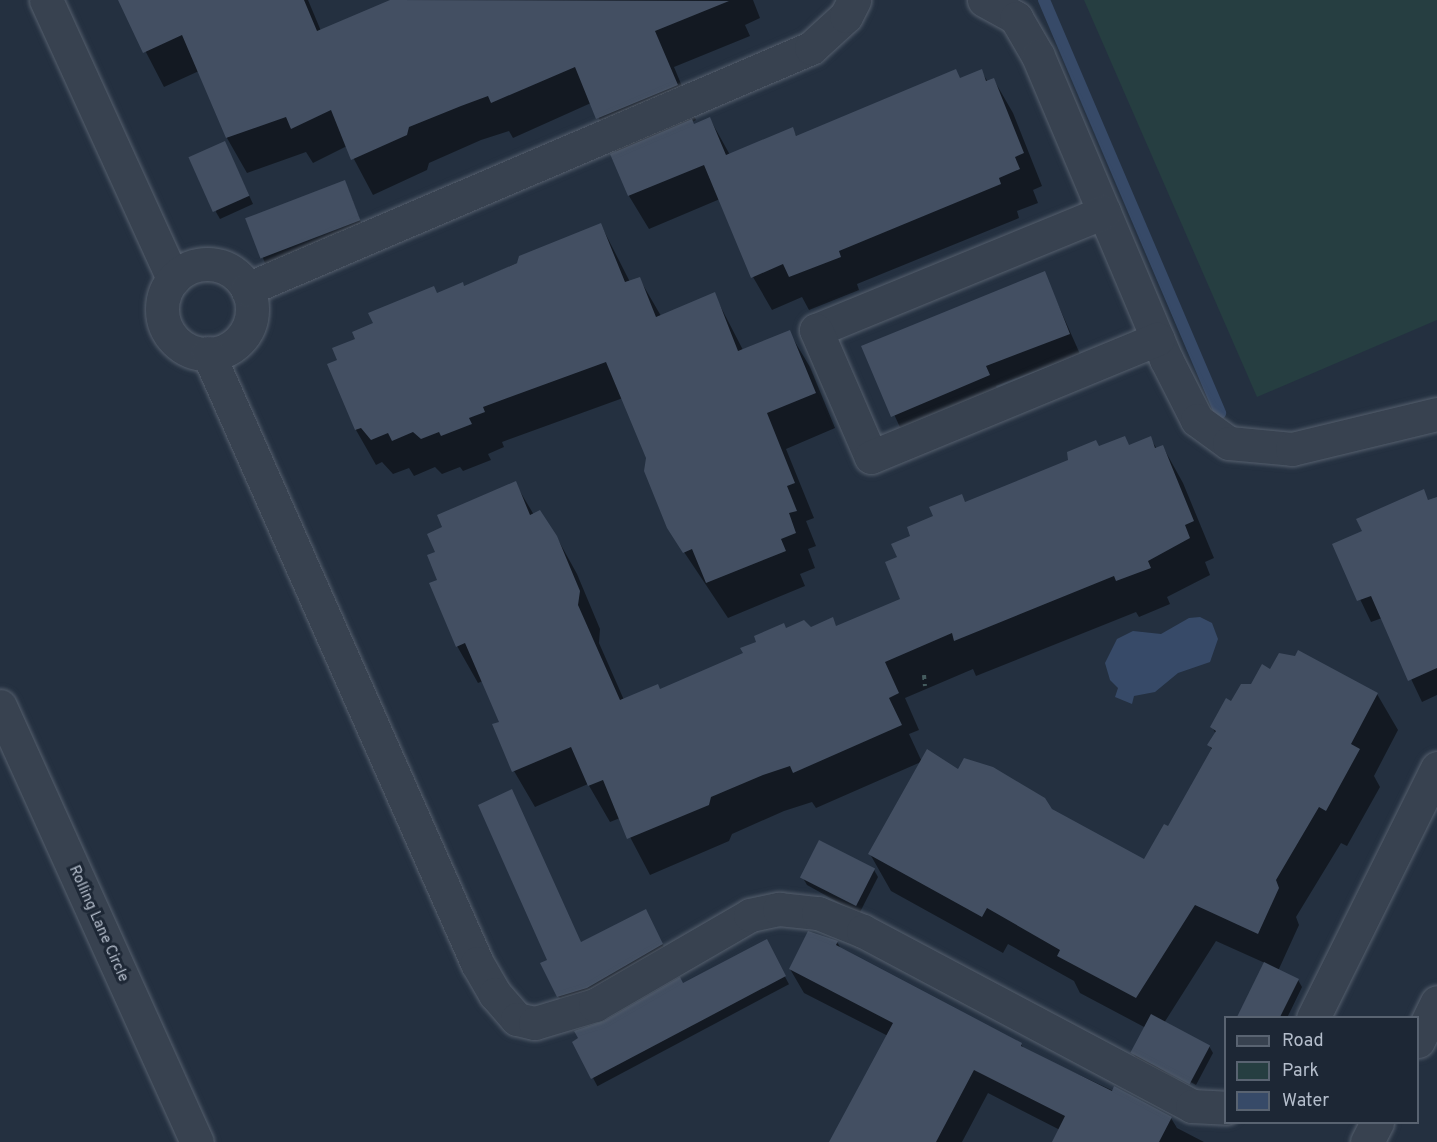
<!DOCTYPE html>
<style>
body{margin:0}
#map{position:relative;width:1437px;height:1142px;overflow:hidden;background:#243040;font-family:Overpass,sans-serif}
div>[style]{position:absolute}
.green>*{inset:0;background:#263e41}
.water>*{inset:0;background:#374a68}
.shadow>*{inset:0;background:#0007;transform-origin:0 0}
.stream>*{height:12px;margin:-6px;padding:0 6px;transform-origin:6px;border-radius:6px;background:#374a68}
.building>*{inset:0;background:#434f62;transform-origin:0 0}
.path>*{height:4px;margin-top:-2px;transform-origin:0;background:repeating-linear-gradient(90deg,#445b5e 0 4.5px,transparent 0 9px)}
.roads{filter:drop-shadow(0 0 2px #56606e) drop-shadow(0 0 2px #56606e)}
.minor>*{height:33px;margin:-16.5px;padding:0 16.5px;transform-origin:16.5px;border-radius:16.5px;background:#384250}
.minor>.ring{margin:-16.5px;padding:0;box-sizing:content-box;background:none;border:33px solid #384250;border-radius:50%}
span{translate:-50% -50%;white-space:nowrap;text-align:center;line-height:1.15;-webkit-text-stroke:6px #1d2735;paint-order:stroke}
.street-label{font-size:15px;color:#b4bdcb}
.legend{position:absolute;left:1224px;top:1016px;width:195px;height:108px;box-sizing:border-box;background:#1d2735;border:2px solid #596371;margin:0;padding:8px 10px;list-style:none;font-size:18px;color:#b4bdcb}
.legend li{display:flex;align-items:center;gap:12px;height:30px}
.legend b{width:30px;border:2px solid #596371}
</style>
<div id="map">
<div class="green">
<div style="clip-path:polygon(1084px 0,1437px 0,1437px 320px,1257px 397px)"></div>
</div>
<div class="water">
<div style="clip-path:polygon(1200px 617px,1212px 623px,1218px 639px,1210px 662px,1178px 673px,1155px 692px,1134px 696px,1132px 704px,1115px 697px,1118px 688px,1110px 680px,1105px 663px,1117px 639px,1133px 631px,1161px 634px,1189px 618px)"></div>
</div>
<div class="shadow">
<div style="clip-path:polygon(119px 0,308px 0,321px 31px,406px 0,753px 0,760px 18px,745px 25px,750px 36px,674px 67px,696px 120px,692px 122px,694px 126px,710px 119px,730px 155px,792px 129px,797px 137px,981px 71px,988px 82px,994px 80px,1013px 113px,1042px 186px,1033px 190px,1038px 203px,1017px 211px,1019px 218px,857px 284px,859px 290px,809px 310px,802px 297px,772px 310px,753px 277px,720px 199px,649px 229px,629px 196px,612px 155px,617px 153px,591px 103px,513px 138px,509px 131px,481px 140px,429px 163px,427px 170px,373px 195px,347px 146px,313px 163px,306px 152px,247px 173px,227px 138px,199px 71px,164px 87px)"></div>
<div style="clip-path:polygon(228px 150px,253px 204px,220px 219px,216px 212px)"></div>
<div style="clip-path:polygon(348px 189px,363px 228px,267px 268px,248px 221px)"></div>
<div style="clip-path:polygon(601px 225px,630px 282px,639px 278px,661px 316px,714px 294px,743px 350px,789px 332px,810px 367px,835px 428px,786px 449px,814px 518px,806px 521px,816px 546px,808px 549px,815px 568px,800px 574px,805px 586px,728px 618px,668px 528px,647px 458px,623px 398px,502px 442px,504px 447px,488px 454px,491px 460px,463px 471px,460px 467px,442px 474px,435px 467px,414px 476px,409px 468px,393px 474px,382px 462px,376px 465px,356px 430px,357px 340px,437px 295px,464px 287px)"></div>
<div style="clip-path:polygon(1044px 273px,1080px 354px,996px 386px,1000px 394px,904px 436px,863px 347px)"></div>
<div style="clip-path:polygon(1150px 438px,1157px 449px,1163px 447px,1183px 483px,1214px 558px,1205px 562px,1210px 575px,1167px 597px,1170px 604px,1139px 617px,1136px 612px,976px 676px,973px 669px,905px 698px,919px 730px,909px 734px,922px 762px,959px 771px,1051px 810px,1144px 861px,1169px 828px,1212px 750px,1209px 745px,1216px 734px,1212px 727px,1231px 703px,1270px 671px,1377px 694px,1398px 730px,1374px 776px,1380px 787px,1347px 846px,1341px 843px,1296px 917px,1299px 925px,1278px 971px,1298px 980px,1302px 987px,1287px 1018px,1238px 1018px,1265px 963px,1216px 941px,1164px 1023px,1209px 1046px,1213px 1053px,1196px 1085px,1137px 1054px,1194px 1090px,1137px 1060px,1133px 1053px,1146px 1028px,1080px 993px,1074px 981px,1008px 944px,1003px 953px,891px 891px,870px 854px,921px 762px,816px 808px,812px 802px,784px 811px,732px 834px,729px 841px,650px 875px,620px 818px,610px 822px,588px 784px,535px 807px,514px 771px,501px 722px,483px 681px,478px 683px,457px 646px,439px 581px,437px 553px,444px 528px,515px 483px,534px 515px,556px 536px,577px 574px,600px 629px,599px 643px,624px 700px,660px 690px,745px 654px,786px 629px,837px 627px,902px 600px,898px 558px,912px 536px,966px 504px,1099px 448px,1129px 447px)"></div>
<div style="clip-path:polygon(1423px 491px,1429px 502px,1437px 498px,1437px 695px,1422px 702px,1382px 618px,1371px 622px,1334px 545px,1364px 532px)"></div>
<div style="clip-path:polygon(874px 870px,878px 877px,859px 914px,807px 885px,803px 878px)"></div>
<div style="clip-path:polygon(649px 918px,666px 951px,563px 1003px,558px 996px)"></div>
<div style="left:766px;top:941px;width:49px;height:217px;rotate:62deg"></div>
<div style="clip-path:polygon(837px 942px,841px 949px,1021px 1044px,1024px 1049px,1171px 1118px,1177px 1128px,1204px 1142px,1053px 1142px,1060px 1130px,988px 1093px,962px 1142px,831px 1142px,888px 1036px,804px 993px,790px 969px)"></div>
</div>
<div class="stream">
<div style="left:1044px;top:0;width:449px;rotate:66.9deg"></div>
</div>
<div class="building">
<div style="clip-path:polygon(118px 0,304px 0,317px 31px,390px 0,729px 1px,655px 31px,678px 85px,596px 119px,575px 67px,491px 103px,488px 96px,461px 106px,409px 127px,407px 135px,351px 160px,331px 110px,291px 129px,286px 117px,226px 138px,182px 35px,143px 53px)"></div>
<div style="clip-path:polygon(956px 69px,960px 78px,982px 69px,986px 81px,994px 78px,1024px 153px,1015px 157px,1020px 169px,999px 178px,1001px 184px,839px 251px,841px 257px,789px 277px,783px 264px,751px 278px,704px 165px,628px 196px,610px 154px,692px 119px,694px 124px,710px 117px,726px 155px,793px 127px,796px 136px)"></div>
<div style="left:225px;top:141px;width:60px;height:40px;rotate:66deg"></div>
<div style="left:345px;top:180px;width:43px;height:107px;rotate:69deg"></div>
<div style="clip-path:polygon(601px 223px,625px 282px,640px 277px,656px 317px,715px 292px,738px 351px,790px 330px,816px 393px,767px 413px,795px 483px,787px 486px,797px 511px,789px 513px,796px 533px,781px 539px,786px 551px,706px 583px,692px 549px,683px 553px,667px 528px,644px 471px,646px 458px,606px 362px,483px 407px,485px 412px,469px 418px,472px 424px,441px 436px,439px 432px,421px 439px,413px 432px,392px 441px,388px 433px,371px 440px,361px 428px,355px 430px,327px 364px,337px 360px,332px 348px,355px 339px,352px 332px,373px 323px,368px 313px,434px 286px,437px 293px,463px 282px,464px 286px,517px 263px,519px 256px)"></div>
<div style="clip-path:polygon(1045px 271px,1070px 334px,986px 366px,990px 375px,891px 417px,861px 346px)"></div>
<div style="clip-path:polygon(1125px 436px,1129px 445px,1151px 436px,1155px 448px,1163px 445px,1194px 521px,1185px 525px,1190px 538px,1148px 561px,1151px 568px,1116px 581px,1114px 576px,954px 641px,952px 633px,885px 662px,899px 693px,889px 698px,902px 725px,793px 773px,790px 766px,763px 775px,711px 797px,709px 805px,627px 839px,603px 780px,588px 786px,571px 747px,512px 772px,492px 724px,499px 722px,465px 643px,456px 647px,429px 583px,437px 580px,427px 555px,435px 552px,427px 534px,442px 527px,437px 515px,516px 481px,530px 515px,540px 510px,557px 536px,580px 591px,578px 605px,620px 700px,658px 684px,660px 689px,743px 653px,740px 648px,756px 642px,754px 636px,784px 623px,786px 628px,804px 620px,811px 627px,833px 617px,836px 626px,900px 599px,885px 562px,897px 557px,891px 544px,910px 536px,907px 527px,933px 516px,929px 507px,962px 494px,965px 502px,1068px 460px,1067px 452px,1096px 440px,1099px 446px)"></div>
<div style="clip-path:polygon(1424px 489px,1428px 500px,1437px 497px,1437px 668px,1408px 681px,1371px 596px,1357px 601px,1332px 544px,1362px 531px,1356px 519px)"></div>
<div style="clip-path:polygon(1298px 650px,1378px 693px,1351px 744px,1360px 749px,1326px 811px,1319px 807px,1276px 880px,1279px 888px,1258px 934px,1195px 905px,1136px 998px,1057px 956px,1060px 950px,987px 908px,982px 917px,868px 854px,927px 749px,958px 769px,964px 758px,993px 767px,1045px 798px,1052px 809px,1144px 859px,1164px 824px,1168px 826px,1212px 748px,1207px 745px,1216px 731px,1210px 727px,1226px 698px,1231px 701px,1241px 684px,1251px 684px,1262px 664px,1270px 669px,1279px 653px,1295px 656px)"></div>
<div style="clip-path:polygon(512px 789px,581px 942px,646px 909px,663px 944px,587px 988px,557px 997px,540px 963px,547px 960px,478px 805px)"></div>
<div style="left:819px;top:840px;width:63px;height:42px;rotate:27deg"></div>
<div style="clip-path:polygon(808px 931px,838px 941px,836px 945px,1022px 1043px,1021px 1046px,1112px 1091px,1114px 1086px,1172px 1117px,1159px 1142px,1052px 1142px,1065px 1116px,974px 1070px,936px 1142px,829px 1142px,893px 1023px,789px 969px)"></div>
<div style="clip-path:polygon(767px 939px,786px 976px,591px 1079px,572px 1042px,578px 1038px,574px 1031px,604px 1021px,680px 977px,683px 983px)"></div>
<div style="clip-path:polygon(1264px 962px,1299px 979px,1280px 1017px,1237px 1017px)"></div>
<div style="left:1151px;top:1014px;width:67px;height:44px;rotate:28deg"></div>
</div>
<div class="path">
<div style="left:924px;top:675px;width:11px;rotate:85deg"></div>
</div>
<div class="roads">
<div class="minor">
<div style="left:46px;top:0;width:307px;rotate:65.5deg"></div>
<div style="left:984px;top:0;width:37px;rotate:29deg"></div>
<div style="left:1016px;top:18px;width:44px;rotate:59.9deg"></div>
<div style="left:1038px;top:56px;width:329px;rotate:67.1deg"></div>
<div style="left:1166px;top:359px;width:68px;rotate:63.1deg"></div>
<div style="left:1197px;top:420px;width:39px;rotate:36deg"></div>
<div style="left:1229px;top:443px;width:63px;rotate:5.4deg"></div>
<div style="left:1292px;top:449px;width:149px;rotate:-13.6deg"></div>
<div style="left:1104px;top:212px;width:311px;rotate:157.7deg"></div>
<div style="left:816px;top:330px;width:138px;rotate:66.6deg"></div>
<div style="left:871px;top:457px;width:310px;rotate:-22.4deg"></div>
<div class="ring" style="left:162px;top:264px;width:57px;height:57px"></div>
<div style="left:247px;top:289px;width:613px;rotate:-23.14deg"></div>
<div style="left:811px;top:48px;width:47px;rotate:-42.4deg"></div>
<div style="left:846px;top:16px;width:18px;rotate:-63deg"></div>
<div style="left:208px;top:353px;width:667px;rotate:66.2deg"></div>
<div style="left:477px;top:963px;width:36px;rotate:60deg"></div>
<div style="left:495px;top:994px;width:33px;rotate:49deg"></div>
<div style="left:517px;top:1019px;width:18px;rotate:13deg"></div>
<div style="left:535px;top:1023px;width:63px;rotate:-16.7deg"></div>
<div style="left:595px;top:1005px;width:179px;rotate:-30.1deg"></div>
<div style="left:750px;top:915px;width:30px;rotate:-12deg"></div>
<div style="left:779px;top:909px;width:39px;rotate:6deg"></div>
<div style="left:818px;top:913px;width:48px;rotate:21.8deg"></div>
<div style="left:863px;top:931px;width:373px;rotate:28deg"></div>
<div style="left:1192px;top:1106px;width:34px;rotate:3deg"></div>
<div style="left:0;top:706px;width:478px;rotate:65.7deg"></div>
<div style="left:1313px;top:1018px;width:279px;rotate:-63.6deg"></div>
<div style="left:1418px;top:1041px;width:43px;rotate:-64deg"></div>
<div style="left:1367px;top:1142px;width:22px;rotate:-63deg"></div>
</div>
</div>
<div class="street-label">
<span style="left:98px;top:924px;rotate:66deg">Rolling Lane Circle</span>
</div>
<ul class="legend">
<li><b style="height:8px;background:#384250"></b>Road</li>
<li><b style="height:16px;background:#263e41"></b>Park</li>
<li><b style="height:16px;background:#374a68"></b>Water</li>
</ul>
</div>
